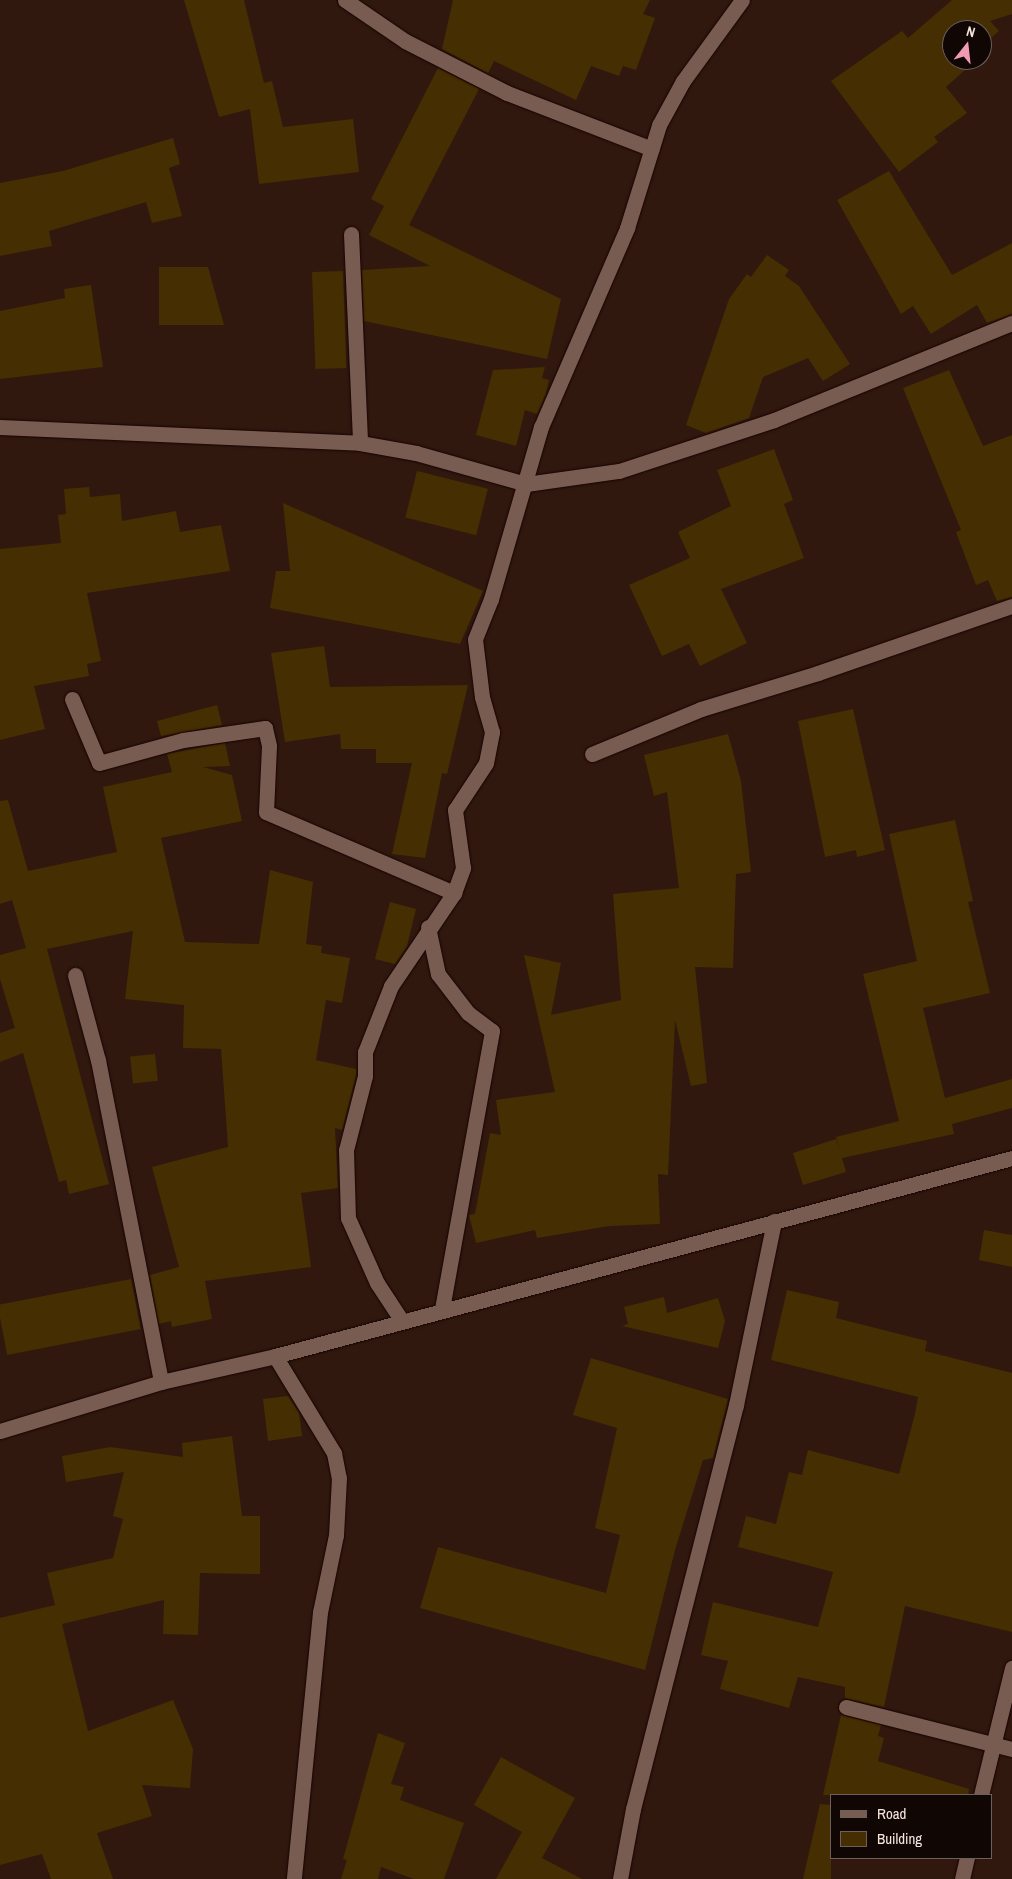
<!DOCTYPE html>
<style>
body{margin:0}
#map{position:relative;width:1012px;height:1879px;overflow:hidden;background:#30180f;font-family:"Archivo Narrow",sans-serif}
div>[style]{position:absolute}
.building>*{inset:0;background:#452e01;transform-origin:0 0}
.roads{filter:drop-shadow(0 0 1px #170300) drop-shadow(0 0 1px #170300)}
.street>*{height:15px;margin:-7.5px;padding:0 7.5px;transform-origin:7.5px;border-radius:7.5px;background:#795c51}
span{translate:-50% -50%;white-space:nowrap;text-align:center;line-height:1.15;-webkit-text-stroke:4px #100604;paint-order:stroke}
.legend{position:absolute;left:830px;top:1794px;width:162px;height:65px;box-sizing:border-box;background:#100604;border:1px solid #6c5f5c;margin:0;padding:6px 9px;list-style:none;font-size:15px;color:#f7e5df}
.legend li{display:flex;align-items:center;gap:10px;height:25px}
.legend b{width:25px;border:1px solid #6c5f5c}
.north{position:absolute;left:942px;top:20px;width:50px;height:50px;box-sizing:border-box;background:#100604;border:1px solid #6c5f5c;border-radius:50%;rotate:16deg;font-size:14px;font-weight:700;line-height:20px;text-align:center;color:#f7e5df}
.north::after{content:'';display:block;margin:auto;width:18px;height:22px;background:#f19ab4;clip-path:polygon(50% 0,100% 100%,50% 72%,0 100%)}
</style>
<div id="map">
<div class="building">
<div style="clip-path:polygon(184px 0,244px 0,264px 83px,272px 81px,283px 127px,353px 119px,359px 172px,259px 184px,250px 109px,219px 117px)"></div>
<div style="clip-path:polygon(453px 0,650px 0,643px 14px,655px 18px,636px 70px,623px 66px,619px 76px,591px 66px,576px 100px,494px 61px,488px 73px,442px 49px)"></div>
<div style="clip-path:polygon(952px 0,1012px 0,1012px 14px,990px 21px,999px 31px,982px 46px,982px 30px,952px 30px,952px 60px,976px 60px,946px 87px,967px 113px,934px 137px,938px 142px,899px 172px,831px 81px,902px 31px,908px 38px)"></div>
<div style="clip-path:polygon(438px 68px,479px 89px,409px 225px,561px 299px,547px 359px,364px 321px,362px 270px,430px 266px,369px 235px,384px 206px,371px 199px)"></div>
<div style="clip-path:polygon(173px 138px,180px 164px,169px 168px,182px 216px,152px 223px,146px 202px,49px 231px,52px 246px,0 256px,0 183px,63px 171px)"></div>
<div style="clip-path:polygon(889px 171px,952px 275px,1012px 243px,1012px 314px,987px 323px,977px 305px,931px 334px,913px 306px,901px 314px,837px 200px)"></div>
<div style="clip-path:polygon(767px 255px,789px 270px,785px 276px,799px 286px,850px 364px,823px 381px,808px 358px,763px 377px,749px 418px,706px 433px,686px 425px,729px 299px,747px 274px,751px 277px)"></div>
<div style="clip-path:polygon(159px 267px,208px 267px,224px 325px,159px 325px)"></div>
<div style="left:343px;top:271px;width:97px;height:31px;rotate:88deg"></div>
<div style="clip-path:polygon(91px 285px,103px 367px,0 379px,0 311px,65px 298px,64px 289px)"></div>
<div style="clip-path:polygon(545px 367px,542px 378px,549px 380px,546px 393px,537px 414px,525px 410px,516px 446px,476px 435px,493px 370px)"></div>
<div style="clip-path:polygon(949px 370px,983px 446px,1012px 435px,1012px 597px,997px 601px,988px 580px,976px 585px,956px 532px,961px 530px,903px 388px)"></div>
<div style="clip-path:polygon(774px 449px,793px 500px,784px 504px,804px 558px,721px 589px,747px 643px,700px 666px,689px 644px,662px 656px,629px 585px,690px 558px,678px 532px,731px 506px,717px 470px)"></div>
<div style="left:417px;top:471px;width:73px;height:48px;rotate:14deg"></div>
<div style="clip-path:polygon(89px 487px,90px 497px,120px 494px,122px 521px,176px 511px,180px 532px,221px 525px,230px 571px,87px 593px,101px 661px,87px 664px,89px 676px,34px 686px,45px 729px,0 740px,0 549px,61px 543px,58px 515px,66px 514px,64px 489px)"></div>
<div style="clip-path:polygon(283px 503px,483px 591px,460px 644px,270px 608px,276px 571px,290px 571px)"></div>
<div style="clip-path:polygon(324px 646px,330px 687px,468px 685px,447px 774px,442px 773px,425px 858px,392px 854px,412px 763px,376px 763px,376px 749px,341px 749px,340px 734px,285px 742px,271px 653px)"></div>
<div style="clip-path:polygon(217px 705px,222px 725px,161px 736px,157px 721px)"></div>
<div style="clip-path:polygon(853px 709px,885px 850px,857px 857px,856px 850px,825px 857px,798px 721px)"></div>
<div style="clip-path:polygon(728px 734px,741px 781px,751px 872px,736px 874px,733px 968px,695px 967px,707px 1083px,691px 1086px,675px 1020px,668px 1175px,658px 1174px,660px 1224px,609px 1226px,537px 1238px,535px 1230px,476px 1243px,469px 1215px,475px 1214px,490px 1133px,501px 1135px,496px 1100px,555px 1092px,524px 955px,561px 963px,551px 1015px,621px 1000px,613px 894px,679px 888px,667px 792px,654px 796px,644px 755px)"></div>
<div style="clip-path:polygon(225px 743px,230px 766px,203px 767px,232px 775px,242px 821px,161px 838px,185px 942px,259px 944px,270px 870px,313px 882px,306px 944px,322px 946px,321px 953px,350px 958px,342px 1003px,326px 1000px,316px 1060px,356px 1069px,356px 1075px,342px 1130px,335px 1128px,338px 1188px,301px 1193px,311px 1267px,205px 1281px,212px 1319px,172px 1327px,171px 1321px,159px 1324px,150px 1275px,179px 1267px,152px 1167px,228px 1147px,221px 1049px,183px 1048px,184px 1005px,125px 999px,133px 931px,47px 949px,109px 1184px,69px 1194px,66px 1180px,59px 1182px,23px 1053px,0 1062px,0 1033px,15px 1028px,0 979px,0 955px,26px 948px,12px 900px,0 904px,0 801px,8px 800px,28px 871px,117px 852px,103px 787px,172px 772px,167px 754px)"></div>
<div style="clip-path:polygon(955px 820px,973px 901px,968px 902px,990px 993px,923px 1008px,945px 1098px,1012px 1079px,1012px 1108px,952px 1124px,954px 1134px,842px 1158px,846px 1172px,803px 1185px,793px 1153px,836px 1139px,840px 1151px,836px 1137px,899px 1121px,863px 974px,917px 961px,889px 834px)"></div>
<div style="clip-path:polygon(390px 902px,416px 909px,407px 946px,395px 964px,375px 959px)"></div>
<div style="left:155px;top:1054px;width:27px;height:25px;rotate:84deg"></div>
<div style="clip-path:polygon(984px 1230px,1012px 1235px,1012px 1267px,979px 1260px)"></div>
<div style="left:131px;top:1279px;width:51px;height:136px;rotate:79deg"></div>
<div style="clip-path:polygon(787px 1290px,839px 1302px,836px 1318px,927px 1341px,925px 1351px,1012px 1373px,1012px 1632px,905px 1606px,884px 1707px,845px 1698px,845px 1687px,798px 1677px,789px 1708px,720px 1689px,728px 1661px,701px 1655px,713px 1602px,818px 1627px,833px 1572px,738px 1547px,746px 1516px,776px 1524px,789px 1472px,802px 1475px,808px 1450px,899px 1474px,915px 1414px,918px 1397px,771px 1360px)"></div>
<div style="clip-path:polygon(664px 1297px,667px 1313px,718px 1298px,725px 1321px,718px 1348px,622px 1326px,628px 1324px,624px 1307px)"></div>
<div style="clip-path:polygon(591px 1358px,728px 1399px,713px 1458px,703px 1460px,675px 1550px,645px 1670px,420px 1608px,438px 1547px,606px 1593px,620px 1535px,595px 1528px,617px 1428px,573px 1415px)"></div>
<div style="clip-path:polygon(288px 1396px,299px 1413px,302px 1436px,268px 1441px,263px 1399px)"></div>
<div style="clip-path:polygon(232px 1436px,242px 1516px,260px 1516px,260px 1574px,200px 1573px,198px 1635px,163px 1634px,164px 1600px,62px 1624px,88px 1731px,173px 1700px,193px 1749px,190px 1788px,142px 1785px,152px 1816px,97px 1833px,113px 1879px,51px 1879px,42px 1854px,0 1865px,0 1618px,55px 1605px,47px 1573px,113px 1558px,123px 1519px,113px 1516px,124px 1472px,66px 1482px,62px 1456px,110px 1447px,183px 1457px,182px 1443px)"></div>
<div style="clip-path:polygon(841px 1715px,881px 1725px,878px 1736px,884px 1738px,878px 1761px,969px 1789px,968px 1795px,823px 1795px)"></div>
<div style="clip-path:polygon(378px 1733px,405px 1743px,391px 1784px,404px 1787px,400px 1800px,464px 1823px,444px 1879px,414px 1879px,381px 1867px,378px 1879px,341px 1879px,347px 1860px,343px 1859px)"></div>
<div style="clip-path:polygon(501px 1757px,575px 1798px,542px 1858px,582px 1879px,496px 1879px,522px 1832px,474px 1805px)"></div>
<div style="clip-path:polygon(820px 1804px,831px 1805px,831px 1879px,803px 1879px)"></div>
</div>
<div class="roads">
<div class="street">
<div style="left:345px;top:0;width:73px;rotate:34.3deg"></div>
<div style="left:405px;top:41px;width:114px;rotate:27deg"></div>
<div style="left:507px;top:93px;width:155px;rotate:21.1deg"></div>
<div style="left:351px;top:234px;width:209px;rotate:87.5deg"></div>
<div style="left:0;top:427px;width:360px;rotate:2.5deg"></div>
<div style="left:360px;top:443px;width:57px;rotate:10.1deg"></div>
<div style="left:416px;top:453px;width:114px;rotate:15.7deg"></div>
<div style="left:526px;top:484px;width:94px;rotate:-8deg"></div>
<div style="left:619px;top:471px;width:163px;rotate:-18.2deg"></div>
<div style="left:774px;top:420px;width:257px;rotate:-22.2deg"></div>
<div style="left:72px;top:699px;width:69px;rotate:67.1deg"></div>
<div style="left:99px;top:763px;width:87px;rotate:-15.3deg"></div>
<div style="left:183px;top:740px;width:83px;rotate:-8.3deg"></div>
<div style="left:265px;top:728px;width:18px;rotate:77deg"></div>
<div style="left:269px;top:746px;width:66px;rotate:92.6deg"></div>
<div style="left:266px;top:812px;width:205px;rotate:23.3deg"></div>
<div style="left:592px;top:754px;width:118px;rotate:-22.4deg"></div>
<div style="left:701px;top:709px;width:122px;rotate:-17.1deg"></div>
<div style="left:818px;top:673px;width:205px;rotate:-19.1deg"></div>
<div style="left:428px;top:927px;width:48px;rotate:78deg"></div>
<div style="left:438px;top:974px;width:49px;rotate:52.4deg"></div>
<div style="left:468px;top:1013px;width:30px;rotate:37deg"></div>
<div style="left:492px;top:1031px;width:283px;rotate:100.2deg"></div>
<div style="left:75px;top:975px;width:88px;rotate:74.9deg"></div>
<div style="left:98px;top:1060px;width:328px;rotate:78.9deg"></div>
<div style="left:402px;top:1321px;width:45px;rotate:-123.3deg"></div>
<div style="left:377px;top:1283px;width:71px;rotate:-114deg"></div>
<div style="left:348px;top:1218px;width:68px;rotate:-91.7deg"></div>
<div style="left:346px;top:1150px;width:76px;rotate:-75.6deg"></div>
<div style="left:365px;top:1076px;width:24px;rotate:-90deg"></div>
<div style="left:365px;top:1052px;width:71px;rotate:-68.5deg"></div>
<div style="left:391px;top:986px;width:112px;rotate:-55.9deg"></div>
<div style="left:454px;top:893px;width:27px;rotate:-70deg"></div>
<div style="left:463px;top:868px;width:59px;rotate:-97.9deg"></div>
<div style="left:455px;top:810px;width:56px;rotate:-56.6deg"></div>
<div style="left:486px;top:763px;width:32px;rotate:-79deg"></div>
<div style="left:492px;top:732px;width:36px;rotate:-106deg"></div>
<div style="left:482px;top:697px;width:58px;rotate:-96.9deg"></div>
<div style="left:475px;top:639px;width:43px;rotate:-68.2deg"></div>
<div style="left:491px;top:599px;width:179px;rotate:-73.8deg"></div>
<div style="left:541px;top:427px;width:217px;rotate:-66.6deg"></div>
<div style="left:627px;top:228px;width:108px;rotate:-72.7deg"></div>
<div style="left:659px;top:125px;width:50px;rotate:-61.4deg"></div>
<div style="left:683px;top:81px;width:100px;rotate:-53.9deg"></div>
<div style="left:275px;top:1356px;width:114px;rotate:58.7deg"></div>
<div style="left:334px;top:1453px;width:25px;rotate:79deg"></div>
<div style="left:339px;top:1478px;width:57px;rotate:93deg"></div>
<div style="left:336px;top:1535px;width:79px;rotate:101.7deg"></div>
<div style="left:320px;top:1612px;width:268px;rotate:95.6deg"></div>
<div style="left:0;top:1431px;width:168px;rotate:-16.9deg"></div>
<div style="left:161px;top:1382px;width:117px;rotate:-12.8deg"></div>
<div style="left:275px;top:1356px;width:763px;rotate:-15.04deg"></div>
<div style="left:846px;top:1707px;width:171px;rotate:14.2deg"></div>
<div style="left:981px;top:1795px;width:131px;rotate:-76.3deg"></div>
<div style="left:620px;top:1879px;width:71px;rotate:-79.5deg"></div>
<div style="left:633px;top:1809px;width:417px;rotate:-75.7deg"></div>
<div style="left:736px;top:1405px;width:188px;rotate:-78.3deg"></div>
<div style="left:962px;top:1879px;width:22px;rotate:-77deg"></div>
</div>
</div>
<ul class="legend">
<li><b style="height:6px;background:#795c51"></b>Road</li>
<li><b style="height:14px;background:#452e01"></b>Building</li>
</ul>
<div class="north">N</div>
</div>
